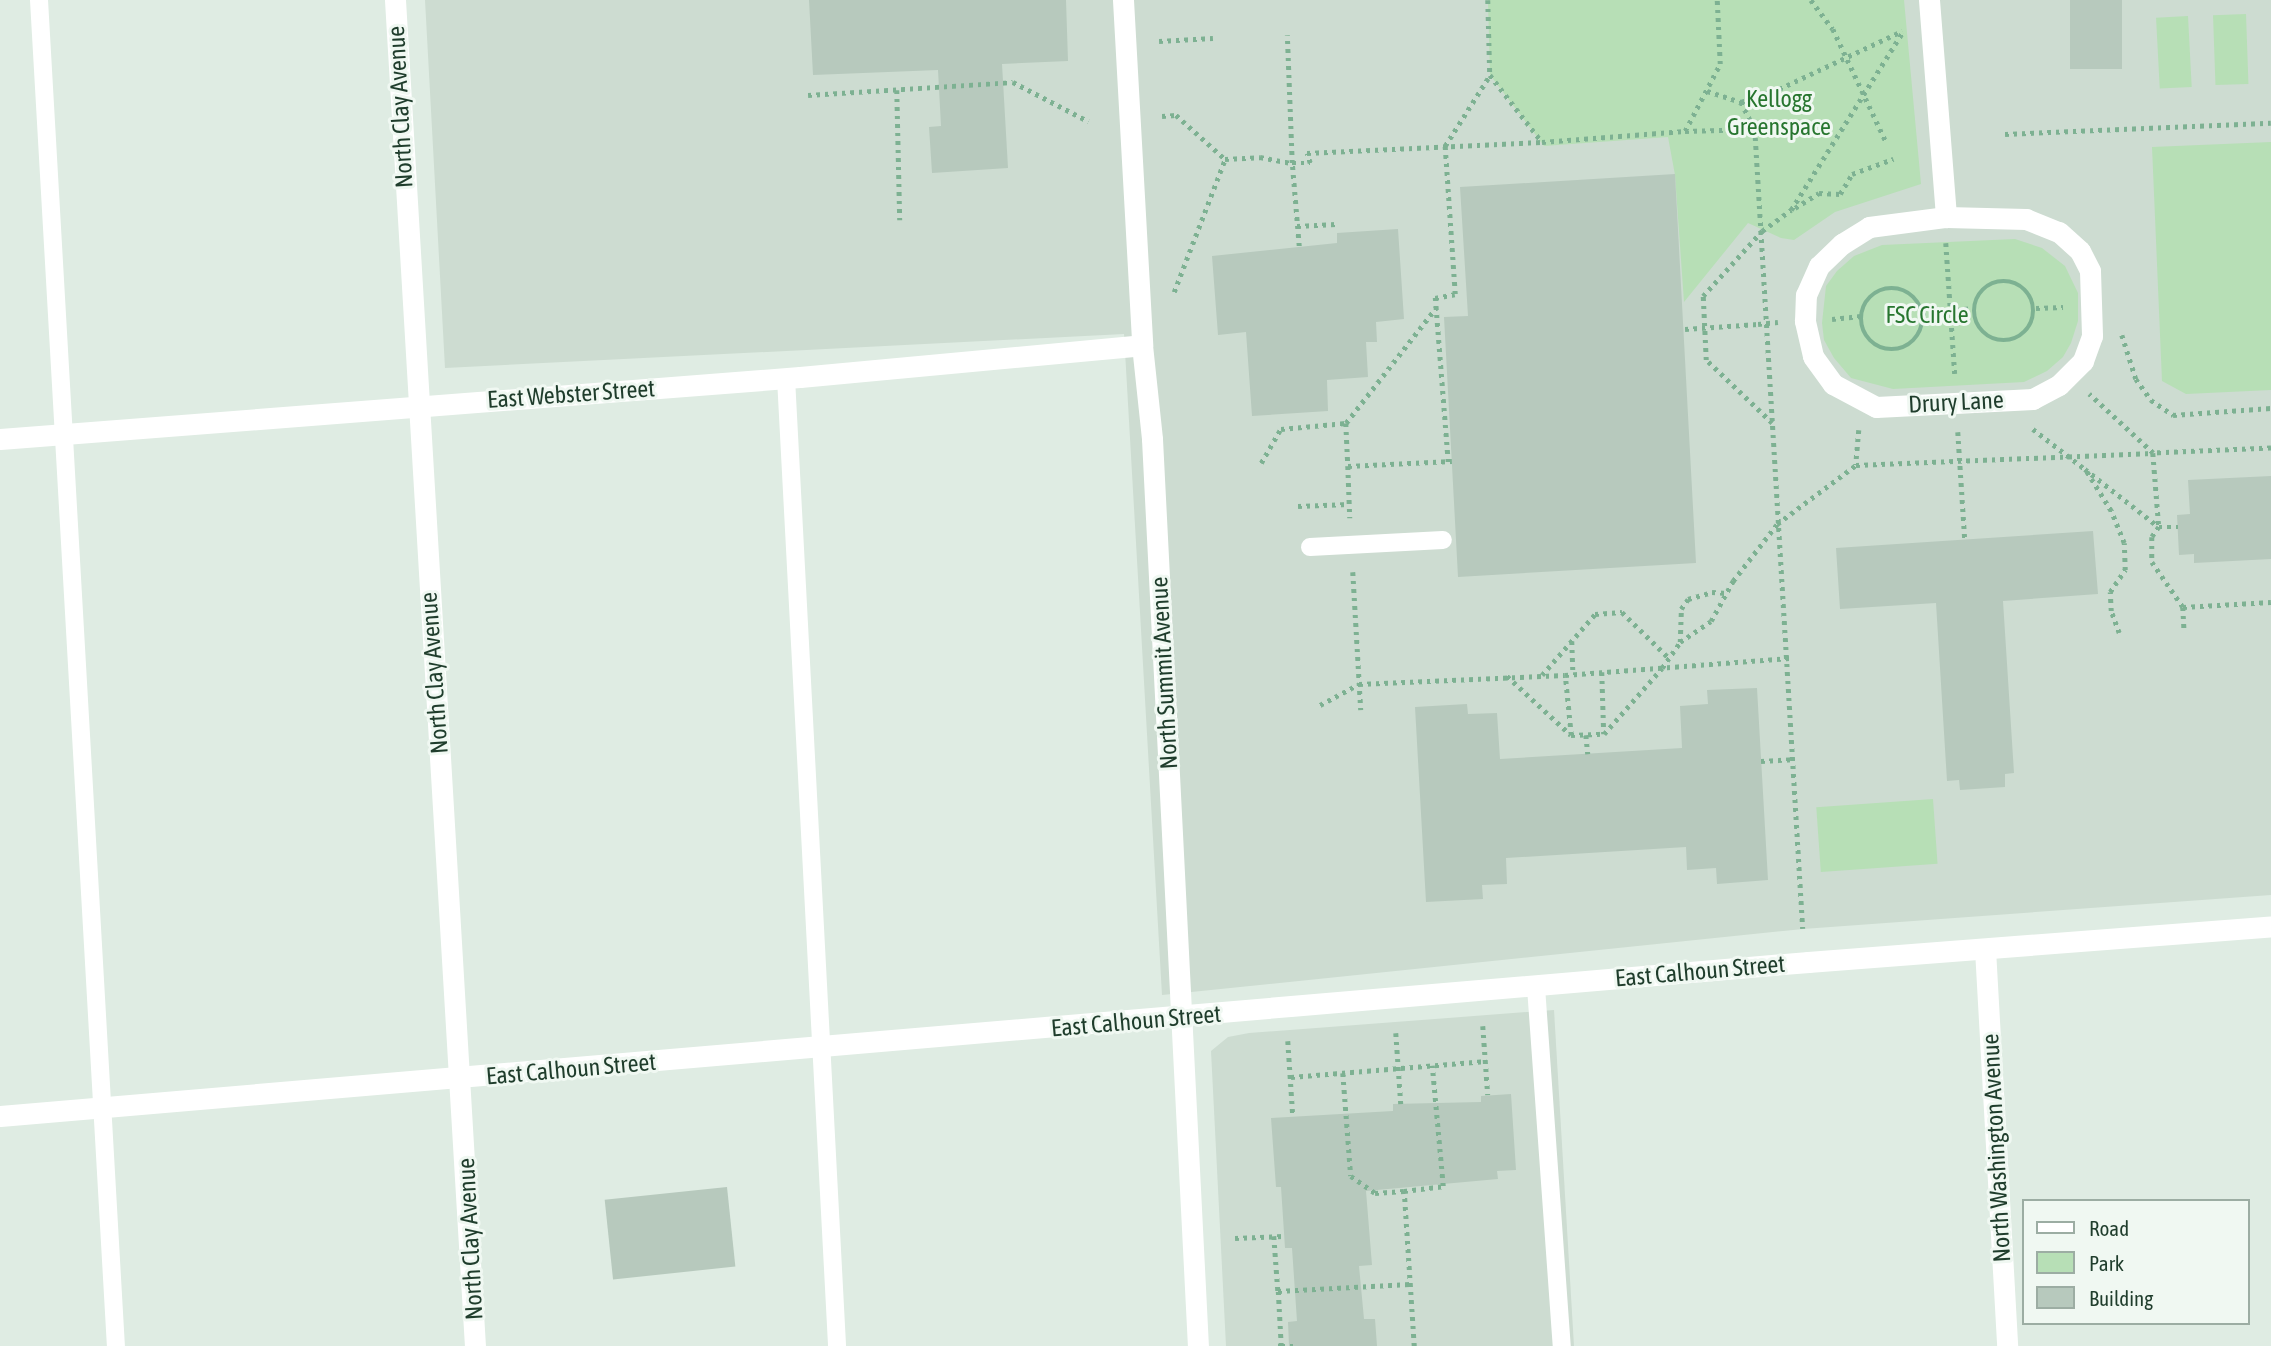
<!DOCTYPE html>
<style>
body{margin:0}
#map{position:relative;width:2271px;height:1346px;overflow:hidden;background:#dfece3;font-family:"Asap Condensed",sans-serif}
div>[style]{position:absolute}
.built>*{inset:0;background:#cddcd1}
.green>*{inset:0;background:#b7dfb6;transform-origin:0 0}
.building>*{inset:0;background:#b7c9bd;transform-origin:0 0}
.path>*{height:4.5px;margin-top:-2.25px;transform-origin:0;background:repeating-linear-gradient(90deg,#7db192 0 3.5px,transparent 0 8.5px)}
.path>.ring{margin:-2.25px;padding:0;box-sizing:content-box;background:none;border:4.5px solid #7db192;border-radius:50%}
.lane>*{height:18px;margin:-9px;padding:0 9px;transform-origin:9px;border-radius:9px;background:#fff}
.street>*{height:21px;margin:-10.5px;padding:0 10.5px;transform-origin:10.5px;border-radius:10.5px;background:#fff}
.path-bridge>*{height:4.5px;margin-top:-2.25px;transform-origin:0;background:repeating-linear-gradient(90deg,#7db192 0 3.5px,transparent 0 8.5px)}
span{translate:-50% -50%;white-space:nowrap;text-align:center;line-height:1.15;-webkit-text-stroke:6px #f0f8f2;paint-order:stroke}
.park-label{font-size:24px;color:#27762f}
.street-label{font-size:24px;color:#1f3d2c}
.legend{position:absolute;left:2022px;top:1199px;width:228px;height:126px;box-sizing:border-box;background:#f0f8f2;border:2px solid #9cada3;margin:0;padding:9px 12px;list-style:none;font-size:21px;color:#1f3d2c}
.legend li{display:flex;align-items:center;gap:14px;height:35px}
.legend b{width:35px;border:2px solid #9cada3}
</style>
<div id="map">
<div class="built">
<div style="clip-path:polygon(425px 0,2271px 0,2271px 895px,1803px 929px,1162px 995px,1124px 334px,445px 368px)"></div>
<div style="clip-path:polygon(1554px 1010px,1574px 1346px,1226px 1346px,1211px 1051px,1228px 1037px,1249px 1033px)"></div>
</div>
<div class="green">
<div style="clip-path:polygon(1488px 0,1904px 0,1921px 184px,1835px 212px,1794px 240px,1781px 238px,1748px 223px,1684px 302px,1675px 175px,1668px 137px,1544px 146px,1490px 75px)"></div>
<div style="left:2246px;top:14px;width:70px;height:33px;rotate:88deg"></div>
<div style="left:2188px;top:16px;width:71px;height:32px;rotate:87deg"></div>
<div style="clip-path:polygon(2271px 142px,2271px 390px,2186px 394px,2162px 381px,2152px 147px)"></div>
<div style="clip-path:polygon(2015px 239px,2042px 248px,2065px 266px,2078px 293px,2078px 321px,2071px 343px,2063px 357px,2047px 371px,2024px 382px,1893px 389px,1851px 378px,1834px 358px,1824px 340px,1822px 323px,1826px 286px,1837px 271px,1854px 256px,1882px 245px)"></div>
<div style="left:1933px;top:799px;width:65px;height:117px;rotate:86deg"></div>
</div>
<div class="building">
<div style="clip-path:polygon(809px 0,1066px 0,1068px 61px,1002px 64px,1008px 168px,932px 173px,929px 127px,941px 126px,938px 70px,813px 75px)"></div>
<div style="left:2070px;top:0;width:52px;height:69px"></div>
<div style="clip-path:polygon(1675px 174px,1696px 563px,1458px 577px,1444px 317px,1468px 316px,1460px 187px)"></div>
<div style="clip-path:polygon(1398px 229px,1404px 319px,1376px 322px,1377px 342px,1366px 342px,1368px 377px,1327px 380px,1328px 411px,1252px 416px,1246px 332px,1218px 335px,1212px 256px,1337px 243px,1337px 233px)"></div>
<div style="clip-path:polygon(2271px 476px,2271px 559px,2194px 563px,2194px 554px,2179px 555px,2177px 515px,2190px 514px,2188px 480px)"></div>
<div style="clip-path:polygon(2093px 531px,2098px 594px,2003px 601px,2014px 773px,2005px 774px,2005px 787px,1960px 790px,1959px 780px,1947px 781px,1936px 603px,1840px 609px,1836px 548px)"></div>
<div style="clip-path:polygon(1757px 688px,1768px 880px,1717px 884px,1716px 868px,1687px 870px,1686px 847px,1506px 858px,1507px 884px,1482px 885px,1483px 899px,1426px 902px,1415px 707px,1467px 704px,1468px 714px,1497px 713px,1500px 759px,1682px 748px,1680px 706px,1708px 704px,1707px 690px)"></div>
<div style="clip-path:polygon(1511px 1094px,1516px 1170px,1497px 1171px,1498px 1179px,1366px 1191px,1372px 1265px,1359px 1266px,1364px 1319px,1375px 1319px,1377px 1346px,1289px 1346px,1288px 1322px,1297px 1321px,1292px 1248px,1285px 1248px,1281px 1187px,1276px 1187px,1271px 1118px,1393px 1111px,1393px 1104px,1481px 1102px,1481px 1096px)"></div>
<div style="left:727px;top:1187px;width:80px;height:123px;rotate:84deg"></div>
</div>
<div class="path">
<div style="left:1488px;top:0;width:75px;rotate:88.5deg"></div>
<div style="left:1490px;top:75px;width:85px;rotate:52.2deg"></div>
<div style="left:1542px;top:142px;width:143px;rotate:-4.4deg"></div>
<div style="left:1685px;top:131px;width:76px;rotate:-62.4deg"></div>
<div style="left:1720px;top:64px;width:64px;rotate:-92.7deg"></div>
<div style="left:1811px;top:0;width:36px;rotate:53deg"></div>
<div style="left:1833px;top:29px;width:127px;rotate:64.8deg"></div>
<div style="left:1159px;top:41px;width:54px;rotate:-3.2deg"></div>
<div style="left:897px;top:90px;width:130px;rotate:88.7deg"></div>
<div style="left:1707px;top:91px;width:36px;rotate:18deg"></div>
<div style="left:1741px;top:102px;width:40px;rotate:-18.9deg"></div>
<div style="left:1779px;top:89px;width:136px;rotate:-25.2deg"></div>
<div style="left:808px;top:95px;width:205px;rotate:-3.6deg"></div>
<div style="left:1013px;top:82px;width:85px;rotate:27.5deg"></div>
<div style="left:1741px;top:102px;width:30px;rotate:63deg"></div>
<div style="left:1162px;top:116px;width:14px;rotate:-4deg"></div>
<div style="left:1176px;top:115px;width:66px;rotate:41.9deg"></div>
<div style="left:1225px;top:159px;width:35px;rotate:-3deg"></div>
<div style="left:1260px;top:157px;width:33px;rotate:11deg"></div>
<div style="left:1292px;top:163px;width:128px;rotate:-92.2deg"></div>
<div style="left:1685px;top:131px;width:70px;rotate:-1.6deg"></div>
<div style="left:1755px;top:129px;width:801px;rotate:86.57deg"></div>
<div style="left:2005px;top:134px;width:266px;rotate:-2.4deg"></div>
<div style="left:1795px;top:208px;width:28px;rotate:-32deg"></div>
<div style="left:1819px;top:193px;width:21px;rotate:3deg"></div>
<div style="left:1840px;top:194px;width:23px;rotate:-59deg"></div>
<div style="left:1852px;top:174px;width:44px;rotate:-20.1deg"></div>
<div style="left:1297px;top:226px;width:39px;rotate:-3deg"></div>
<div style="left:1946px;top:243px;width:131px;rotate:86.1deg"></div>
<div style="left:1299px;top:246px;width:83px;rotate:-94.8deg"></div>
<div style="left:1292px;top:163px;width:18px"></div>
<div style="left:1310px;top:163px;width:10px;rotate:-107deg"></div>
<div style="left:1307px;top:153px;width:235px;rotate:-2.7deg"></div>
<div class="ring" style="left:1974px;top:281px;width:55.5px;height:55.5px"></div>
<div class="ring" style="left:1861px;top:288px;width:57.5px;height:57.5px"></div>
<div style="left:1174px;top:292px;width:142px;rotate:-69deg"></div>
<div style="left:2036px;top:308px;width:27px;rotate:-2deg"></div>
<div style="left:1922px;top:313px;width:52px;rotate:-5.5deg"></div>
<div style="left:1832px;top:319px;width:29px;rotate:-6deg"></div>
<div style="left:1758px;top:324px;width:20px;rotate:-6deg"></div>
<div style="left:2122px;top:335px;width:46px;rotate:72.3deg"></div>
<div style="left:2136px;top:379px;width:26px;rotate:54deg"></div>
<div style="left:2151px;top:400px;width:27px;rotate:34deg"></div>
<div style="left:2173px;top:415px;width:98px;rotate:-4.1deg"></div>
<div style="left:1346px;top:423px;width:43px;rotate:87.3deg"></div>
<div style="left:1348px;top:466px;width:104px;rotate:-2.8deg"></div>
<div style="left:1772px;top:423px;width:91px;rotate:-136.3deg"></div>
<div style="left:1706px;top:360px;width:64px;rotate:-92.7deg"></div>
<div style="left:1703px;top:296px;width:88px;rotate:-47.8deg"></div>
<div style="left:1762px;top:231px;width:36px;rotate:-36deg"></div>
<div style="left:1791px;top:210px;width:209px;rotate:-57.9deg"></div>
<div style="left:2033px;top:429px;width:66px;rotate:37.6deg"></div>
<div style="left:1859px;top:430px;width:35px;rotate:95deg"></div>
<div style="left:1856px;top:465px;width:297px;rotate:-2.3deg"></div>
<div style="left:2153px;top:453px;width:87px;rotate:-137.3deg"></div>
<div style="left:1958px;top:432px;width:107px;rotate:86.3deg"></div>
<div style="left:2271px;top:448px;width:118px;rotate:177.6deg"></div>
<div style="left:2153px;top:453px;width:74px;rotate:85.4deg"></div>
<div style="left:2159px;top:527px;width:12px;rotate:125deg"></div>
<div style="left:2152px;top:537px;width:25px;rotate:90deg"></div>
<div style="left:2152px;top:562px;width:55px;rotate:55.4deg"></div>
<div style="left:2183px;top:607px;width:88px;rotate:-3.3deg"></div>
<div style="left:1448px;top:462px;width:165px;rotate:-94.5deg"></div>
<div style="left:1435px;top:298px;width:20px;rotate:-11deg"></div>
<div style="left:1455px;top:294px;width:148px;rotate:-93.9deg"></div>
<div style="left:1445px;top:146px;width:84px;rotate:-57.6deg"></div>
<div style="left:1261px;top:463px;width:39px;rotate:-60deg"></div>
<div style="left:1281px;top:429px;width:65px;rotate:-5.3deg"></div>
<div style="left:1346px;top:423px;width:146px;rotate:-52deg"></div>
<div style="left:1348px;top:466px;width:52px;rotate:87.8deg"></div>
<div style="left:1298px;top:506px;width:51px;rotate:-2.2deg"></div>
<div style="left:1353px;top:572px;width:138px;rotate:86.7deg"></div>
<div style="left:2183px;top:607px;width:22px;rotate:87deg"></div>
<div style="left:2119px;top:633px;width:23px;rotate:-110deg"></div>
<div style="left:2111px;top:611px;width:19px;rotate:-93deg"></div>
<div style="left:2110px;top:592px;width:27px;rotate:-56deg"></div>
<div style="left:2125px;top:570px;width:27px;rotate:-92deg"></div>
<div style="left:2124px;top:543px;width:35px;rotate:-112deg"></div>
<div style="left:2111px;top:511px;width:49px;rotate:-121.8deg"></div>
<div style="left:2085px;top:469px;width:94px;rotate:38.1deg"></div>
<div style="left:2159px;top:527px;width:19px"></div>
<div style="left:1572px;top:641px;width:33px;rotate:88deg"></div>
<div style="left:1680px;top:642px;width:37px;rotate:-34deg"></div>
<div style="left:1711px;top:621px;width:46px;rotate:-61.2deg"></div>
<div style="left:1733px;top:581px;width:72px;rotate:-52.3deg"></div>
<div style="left:1777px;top:524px;width:99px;rotate:-36.8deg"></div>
<div style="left:1602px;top:672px;width:62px;rotate:88.2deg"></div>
<div style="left:1604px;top:734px;width:88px;rotate:-48.7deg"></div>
<div style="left:1662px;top:668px;width:32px;rotate:-55deg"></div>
<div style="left:1680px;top:642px;width:33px;rotate:-88deg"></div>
<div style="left:1681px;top:609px;width:12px;rotate:-55deg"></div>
<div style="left:1688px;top:599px;width:25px;rotate:-16deg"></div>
<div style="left:1712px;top:592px;width:15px;rotate:4deg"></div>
<div style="left:1542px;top:675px;width:81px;rotate:-49deg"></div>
<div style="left:1595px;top:614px;width:27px;rotate:-4deg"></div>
<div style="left:1622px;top:612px;width:66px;rotate:44.4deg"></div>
<div style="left:1507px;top:676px;width:87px;rotate:42.7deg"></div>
<div style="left:1571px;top:735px;width:60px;rotate:-95.7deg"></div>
<div style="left:1320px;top:705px;width:44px;rotate:-28.3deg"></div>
<div style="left:1359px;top:684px;width:206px;rotate:-2.5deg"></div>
<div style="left:1565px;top:675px;width:225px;rotate:-4.3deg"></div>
<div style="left:1571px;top:735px;width:33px;rotate:-2deg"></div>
<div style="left:1586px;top:735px;width:19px;rotate:84deg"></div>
<div style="left:1761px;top:761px;width:33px;rotate:-3deg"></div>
<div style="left:1483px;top:1026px;width:69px;rotate:85.9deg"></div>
<div style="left:1396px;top:1033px;width:71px;rotate:86deg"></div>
<div style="left:1288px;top:1041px;width:75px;rotate:86.2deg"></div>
<div style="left:1343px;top:1073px;width:103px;rotate:85.6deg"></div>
<div style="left:1351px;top:1176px;width:29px;rotate:35deg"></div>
<div style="left:1375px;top:1193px;width:29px;rotate:-4deg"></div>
<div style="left:1291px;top:1077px;width:196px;rotate:-4.7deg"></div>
<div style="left:1274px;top:1236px;width:55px;rotate:85.8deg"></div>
<div style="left:1235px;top:1238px;width:49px;rotate:-2.3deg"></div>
<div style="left:1278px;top:1346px;width:3px"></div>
<div style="left:1281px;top:1346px;width:55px;rotate:-93.1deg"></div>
<div style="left:1278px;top:1291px;width:132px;rotate:-3deg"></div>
<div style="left:1281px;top:1346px;width:15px"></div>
<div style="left:1414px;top:1346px;width:155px;rotate:-93.7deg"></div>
<div style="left:1404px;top:1191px;width:39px;rotate:-7deg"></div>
<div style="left:1443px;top:1186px;width:121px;rotate:-95.2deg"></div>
</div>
<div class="lane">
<div style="left:39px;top:0;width:1348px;rotate:86.73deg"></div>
<div style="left:786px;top:378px;width:969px;rotate:86.98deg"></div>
<div style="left:1310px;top:547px;width:133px;rotate:-3deg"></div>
<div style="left:1536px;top:987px;width:360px;rotate:85.9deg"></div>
</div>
<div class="street">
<div style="left:395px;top:0;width:1348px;rotate:86.6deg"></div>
<div style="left:1123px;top:0;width:346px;rotate:86.8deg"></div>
<div style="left:1142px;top:345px;width:95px;rotate:83.9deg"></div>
<div style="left:1152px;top:439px;width:908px;rotate:87.1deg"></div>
<div style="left:1929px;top:0;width:218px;rotate:85.5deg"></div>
<div style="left:1946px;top:217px;width:80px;rotate:1.4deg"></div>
<div style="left:2026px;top:219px;width:35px;rotate:22deg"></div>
<div style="left:2059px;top:232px;width:28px;rotate:42deg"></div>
<div style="left:2080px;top:251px;width:22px;rotate:63deg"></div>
<div style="left:2090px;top:271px;width:65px;rotate:88.2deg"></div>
<div style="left:2092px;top:336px;width:27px;rotate:110deg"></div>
<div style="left:2083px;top:361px;width:34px;rotate:135deg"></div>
<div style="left:2059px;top:385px;width:30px;rotate:152deg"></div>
<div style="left:2033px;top:399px;width:157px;rotate:177.1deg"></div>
<div style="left:1876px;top:407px;width:49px;rotate:-151.9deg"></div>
<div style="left:1833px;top:384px;width:34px;rotate:-126deg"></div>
<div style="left:1813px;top:356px;width:36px;rotate:-103deg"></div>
<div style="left:1805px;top:321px;width:26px;rotate:-88deg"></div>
<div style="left:1806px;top:295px;width:32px;rotate:-66deg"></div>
<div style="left:1819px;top:266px;width:32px;rotate:-44deg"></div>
<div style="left:1842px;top:244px;width:32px;rotate:-32deg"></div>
<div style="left:1869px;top:227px;width:78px;rotate:-7.4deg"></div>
<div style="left:0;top:439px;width:802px;rotate:-4.43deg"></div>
<div style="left:800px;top:377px;width:343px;rotate:-5.3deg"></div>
<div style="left:1985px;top:949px;width:398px;rotate:86.8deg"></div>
<div style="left:0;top:1116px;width:1815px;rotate:-4.87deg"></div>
<div style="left:1808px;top:962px;width:464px;rotate:-4.4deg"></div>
</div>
<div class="path-bridge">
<div style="left:1685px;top:329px;width:73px;rotate:-3.9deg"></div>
</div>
<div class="park-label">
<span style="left:1779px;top:113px">Kellogg<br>Greenspace</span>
<span style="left:1927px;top:315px">FSC Circle</span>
</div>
<div class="street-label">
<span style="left:400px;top:107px;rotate:-93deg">North Clay Avenue</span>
<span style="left:571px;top:394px;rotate:-4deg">East Webster Street</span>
<span style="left:1956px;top:402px;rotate:-3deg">Drury Lane</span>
<span style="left:434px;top:673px;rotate:-94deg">North Clay Avenue</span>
<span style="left:1164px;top:673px;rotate:-93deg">North Summit Avenue</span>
<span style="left:1700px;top:971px;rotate:-5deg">East Calhoun Street</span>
<span style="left:1136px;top:1021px;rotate:-5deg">East Calhoun Street</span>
<span style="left:571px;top:1069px;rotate:-5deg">East Calhoun Street</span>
<span style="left:1996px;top:1148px;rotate:-93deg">North Washington Avenue</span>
<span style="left:470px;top:1239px;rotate:-93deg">North Clay Avenue</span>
</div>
<ul class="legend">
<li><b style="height:9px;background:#fff"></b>Road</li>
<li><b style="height:19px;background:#b7dfb6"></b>Park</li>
<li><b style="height:19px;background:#b7c9bd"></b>Building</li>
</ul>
</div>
